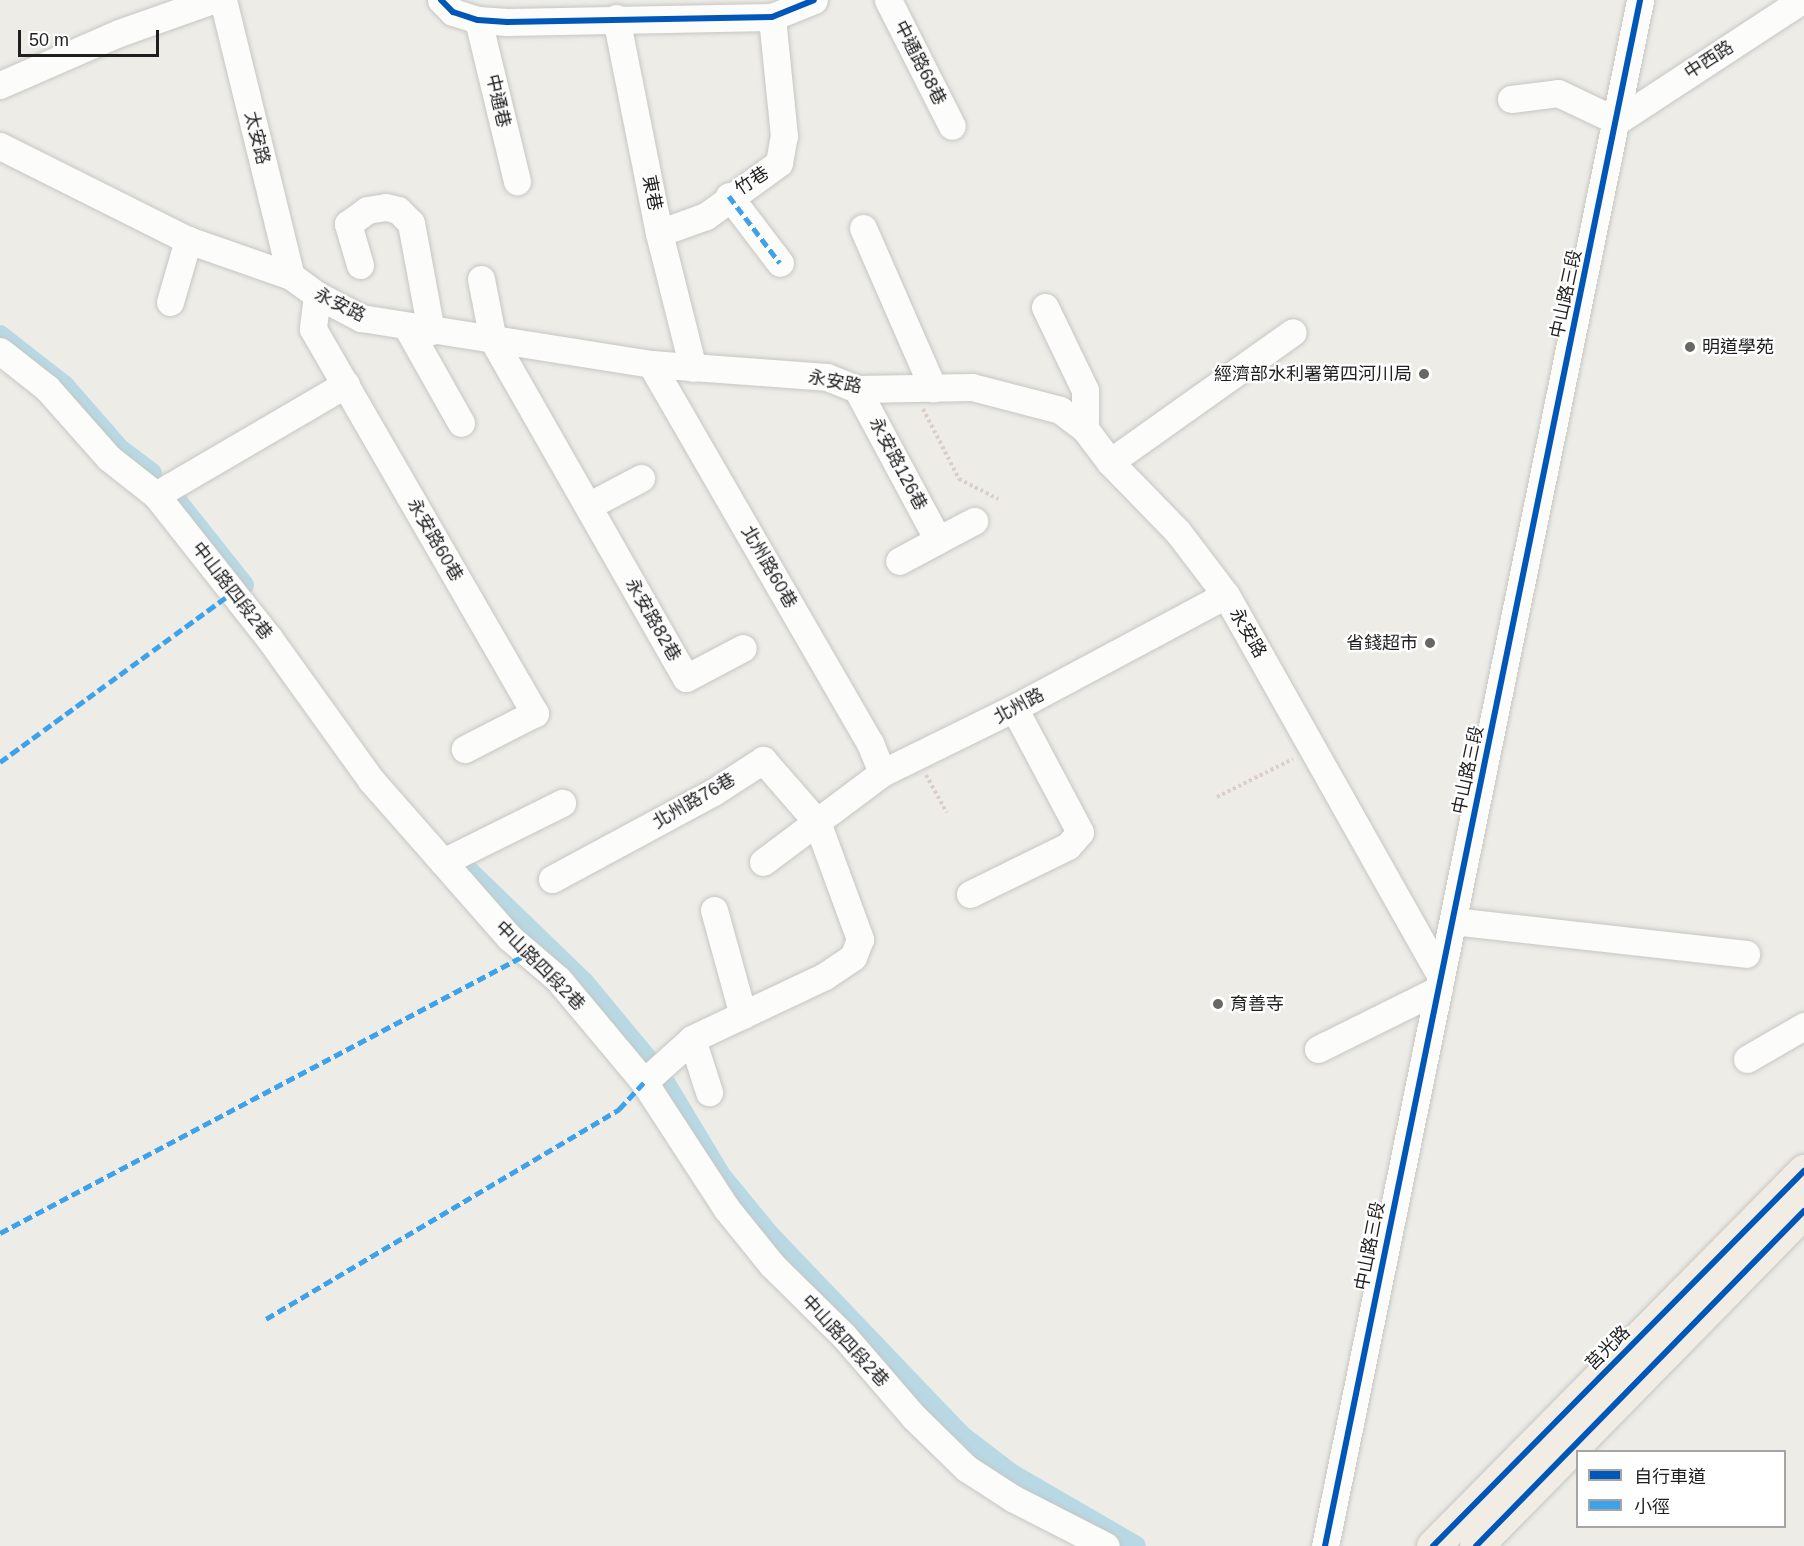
<!DOCTYPE html>
<meta charset="utf-8">
<style>
body{margin:0}
#map{position:relative;width:1804px;height:1546px;overflow:hidden;background:#edece7;font-family:Helvetica,"Noto Sans TC",sans-serif}
div>[style]{position:absolute}
.canal>*{height:20px;margin:-10px;padding:0 10px;transform-origin:10px;border-radius:10px;background:#b8d9e4}
.path>*{height:4px;margin-top:-2px;transform-origin:0;background:repeating-linear-gradient(90deg,#dbcdca 0 3px,transparent 0 6px)}
.roads{filter:drop-shadow(0 0 2px #c6c6c3) drop-shadow(0 0 2px #c6c6c3)}
.minor>*{height:27px;margin:-13.5px;padding:0 13.5px;transform-origin:13.5px;border-radius:13.5px;background:#fcfcfb}
.major>*{height:33px;margin:-16.5px;padding:0 16.5px;transform-origin:16.5px;border-radius:16.5px;background:#f1ece4}
.quiet>*{height:4.5px;margin-top:-2.25px;transform-origin:0;background:repeating-linear-gradient(90deg,#3da2ea 0 9px,transparent 0 13.5px)}
.cycleway>*{height:6px;margin:-3px;padding:0 3px;transform-origin:3px;border-radius:3px;background:#0057b8}
.dots>*{width:16px;height:16px;translate:-50% -50%;box-sizing:border-box;border:3px solid #fff;border-radius:50%}
span{translate:-50% -50%;white-space:nowrap;text-align:center;line-height:1.15;-webkit-text-stroke:4.5px #fff;paint-order:stroke}
.street-label{font-size:18px;color:#1f1f1f}
.poi-label{font-size:18px;color:#1f1f1f}
.left{translate:0 -50%;text-align:left}
.right{translate:-100% -50%;text-align:right}
.legend{position:absolute;left:1576px;top:1450px;width:210px;height:78px;box-sizing:border-box;background:#fff;border:2px solid #a5a5a5;margin:0;padding:8px 10px;list-style:none;font-size:18px;color:#1f1f1f}
.legend li{display:flex;align-items:center;gap:12px;height:30px}
.legend b{width:30px;border:2px solid #a5a5a5}
.scale{position:absolute;left:18px;top:30px;width:141px;height:27px;box-sizing:border-box;border:3px solid #1f1f1f;border-top:0;padding-left:8px;font-size:18px;line-height:21px;white-space:nowrap;color:#1f1f1f;-webkit-text-stroke:4px #fff;paint-order:stroke}
</style>
<div id="map">
<div class="canal">
<div style="left:0;top:335px;width:83px;rotate:38.1deg"></div>
<div style="left:65px;top:386px;width:84px;rotate:48.9deg"></div>
<div style="left:120px;top:449px;width:40px;rotate:37deg"></div>
<div style="left:175px;top:498px;width:111px;rotate:51.6deg"></div>
<div style="left:465px;top:867px;width:165px;rotate:44deg"></div>
<div style="left:584px;top:982px;width:99px;rotate:50.3deg"></div>
<div style="left:666px;top:1084px;width:105px;rotate:59deg"></div>
<div style="left:720px;top:1174px;width:79px;rotate:50.7deg"></div>
<div style="left:770px;top:1235px;width:277px;rotate:46.3deg"></div>
<div style="left:961px;top:1435px;width:64px;rotate:37.4deg"></div>
<div style="left:1012px;top:1474px;width:143px;rotate:30.1deg"></div>
</div>
<div class="path">
<div style="left:923px;top:409px;width:79px;rotate:62.8deg"></div>
<div style="left:959px;top:479px;width:44px;rotate:27.1deg"></div>
<div style="left:926px;top:775px;width:43px;rotate:61.1deg"></div>
<div style="left:1217px;top:797px;width:85px;rotate:-26.6deg"></div>
</div>
<div class="roads">
<div class="minor">
<div style="left:223px;top:0;width:284px;rotate:76.2deg"></div>
<div style="left:441px;top:0;width:17px;rotate:45deg"></div>
<div style="left:453px;top:12px;width:26px;rotate:18deg"></div>
<div style="left:478px;top:20px;width:29px;rotate:4deg"></div>
<div style="left:507px;top:22px;width:265px;rotate:-1.1deg"></div>
<div style="left:772px;top:17px;width:45px;rotate:-22deg"></div>
<div style="left:888px;top:0;width:141px;rotate:63.1deg"></div>
<div style="left:616px;top:18px;width:219px;rotate:78.7deg"></div>
<div style="left:659px;top:233px;width:139px;rotate:75.9deg"></div>
<div style="left:478px;top:20px;width:166px;rotate:76.4deg"></div>
<div style="left:0;top:85px;width:130px;rotate:-23.6deg"></div>
<div style="left:119px;top:33px;width:99px;rotate:-19.5deg"></div>
<div style="left:1511px;top:99px;width:47px;rotate:-7.3deg"></div>
<div style="left:1558px;top:93px;width:65px;rotate:25.4deg"></div>
<div style="left:1617px;top:121px;width:221px;rotate:-33.2deg"></div>
<div style="left:0;top:146px;width:210px;rotate:26.6deg"></div>
<div style="left:188px;top:240px;width:109px;rotate:19.3deg"></div>
<div style="left:291px;top:276px;width:32px;rotate:36deg"></div>
<div style="left:317px;top:295px;width:50px;rotate:27.6deg"></div>
<div style="left:361px;top:318px;width:294px;rotate:9deg"></div>
<div style="left:651px;top:364px;width:176px;rotate:4.2deg"></div>
<div style="left:827px;top:377px;width:32px;rotate:22deg"></div>
<div style="left:857px;top:389px;width:115px;rotate:-1deg"></div>
<div style="left:972px;top:387px;width:91px;rotate:14.6deg"></div>
<div style="left:1060px;top:410px;width:31px;rotate:37deg"></div>
<div style="left:1085px;top:429px;width:41px;rotate:52.9deg"></div>
<div style="left:1110px;top:462px;width:98px;rotate:45.8deg"></div>
<div style="left:1178px;top:532px;width:79px;rotate:52.7deg"></div>
<div style="left:1226px;top:595px;width:438px;rotate:60.6deg"></div>
<div style="left:729px;top:196px;width:84px;rotate:52.7deg"></div>
<div style="left:863px;top:228px;width:175px;rotate:66.4deg"></div>
<div style="left:659px;top:233px;width:50px;rotate:-19.9deg"></div>
<div style="left:706px;top:216px;width:90px;rotate:-36deg"></div>
<div style="left:779px;top:163px;width:27px;rotate:-80deg"></div>
<div style="left:784px;top:136px;width:120px;rotate:-95.8deg"></div>
<div style="left:360px;top:265px;width:43px;rotate:-106.3deg"></div>
<div style="left:348px;top:224px;width:24px;rotate:-36deg"></div>
<div style="left:367px;top:210px;width:19px;rotate:-9deg"></div>
<div style="left:386px;top:207px;width:12px;rotate:14deg"></div>
<div style="left:398px;top:210px;width:18px;rotate:45deg"></div>
<div style="left:411px;top:223px;width:110px;rotate:79.5deg"></div>
<div style="left:481px;top:279px;width:62px;rotate:78.9deg"></div>
<div style="left:493px;top:340px;width:389px;rotate:60.3deg"></div>
<div style="left:686px;top:678px;width:64px;rotate:-27.8deg"></div>
<div style="left:317px;top:295px;width:34px;rotate:97deg"></div>
<div style="left:313px;top:329px;width:444px;rotate:60deg"></div>
<div style="left:535px;top:713px;width:79px;rotate:152.8deg"></div>
<div style="left:170px;top:302px;width:65px;rotate:-73.8deg"></div>
<div style="left:1045px;top:307px;width:92px;rotate:64.3deg"></div>
<div style="left:1085px;top:390px;width:39px;rotate:90deg"></div>
<div style="left:407px;top:327px;width:110px;rotate:60.6deg"></div>
<div style="left:0;top:351px;width:60px;rotate:38.2deg"></div>
<div style="left:47px;top:388px;width:94px;rotate:48.5deg"></div>
<div style="left:109px;top:458px;width:60px;rotate:38.2deg"></div>
<div style="left:156px;top:495px;width:182px;rotate:51.7deg"></div>
<div style="left:269px;top:638px;width:175px;rotate:54.3deg"></div>
<div style="left:371px;top:780px;width:210px;rotate:48.7deg"></div>
<div style="left:510px;top:938px;width:63px;rotate:40.5deg"></div>
<div style="left:558px;top:979px;width:134px;rotate:50.1deg"></div>
<div style="left:644px;top:1082px;width:150px;rotate:56.9deg"></div>
<div style="left:726px;top:1208px;width:73px;rotate:51.1deg"></div>
<div style="left:772px;top:1265px;width:101px;rotate:44.6deg"></div>
<div style="left:844px;top:1336px;width:107px;rotate:49.2deg"></div>
<div style="left:914px;top:1417px;width:73px;rotate:44.4deg"></div>
<div style="left:966px;top:1468px;width:57px;rotate:32.9deg"></div>
<div style="left:1014px;top:1499px;width:103px;rotate:27.1deg"></div>
<div style="left:651px;top:364px;width:438px;rotate:60deg"></div>
<div style="left:870px;top:743px;width:32px;rotate:68deg"></div>
<div style="left:857px;top:389px;width:171px;rotate:61.8deg"></div>
<div style="left:938px;top:540px;width:44px;rotate:151.7deg"></div>
<div style="left:1110px;top:462px;width:224px;rotate:-35.4deg"></div>
<div style="left:156px;top:495px;width:220px;rotate:-30.3deg"></div>
<div style="left:588px;top:506px;width:60px;rotate:-27.8deg"></div>
<div style="left:938px;top:540px;width:41px;rotate:-27.8deg"></div>
<div style="left:443px;top:862px;width:133px;rotate:-26.4deg"></div>
<div style="left:763px;top:862px;width:149px;rotate:-36.8deg"></div>
<div style="left:882px;top:773px;width:147px;rotate:-26.2deg"></div>
<div style="left:1014px;top:708px;width:240px;rotate:-28.1deg"></div>
<div style="left:552px;top:879px;width:182px;rotate:-28.3deg"></div>
<div style="left:712px;top:793px;width:61px;rotate:-32.9deg"></div>
<div style="left:763px;top:760px;width:82px;rotate:48.9deg"></div>
<div style="left:817px;top:822px;width:125px;rotate:69.8deg"></div>
<div style="left:860px;top:939px;width:19px;rotate:111deg"></div>
<div style="left:853px;top:957px;width:34px;rotate:146deg"></div>
<div style="left:825px;top:976px;width:147px;rotate:154.7deg"></div>
<div style="left:692px;top:1039px;width:64px;rotate:138.1deg"></div>
<div style="left:970px;top:894px;width:109px;rotate:-26.1deg"></div>
<div style="left:1068px;top:846px;width:18px;rotate:-49deg"></div>
<div style="left:1080px;top:832px;width:140px;rotate:-118deg"></div>
<div style="left:714px;top:910px;width:109px;rotate:74.6deg"></div>
<div style="left:1453px;top:921px;width:295px;rotate:6.4deg"></div>
<div style="left:692px;top:1039px;width:56px;rotate:72.2deg"></div>
<div style="left:1318px;top:1049px;width:135px;rotate:-26.4deg"></div>
<div style="left:1747px;top:1059px;width:66px;rotate:-30.1deg"></div>
<div style="left:1325px;top:1546px;width:1578px;rotate:-78.48deg"></div>
</div>
<div class="major">
<div style="left:1433px;top:1546px;width:528px;rotate:-45.31deg"></div>
<div style="left:1476px;top:1546px;width:469px;rotate:-45.6deg"></div>
</div>
</div>
<div class="quiet">
<div style="left:729px;top:196px;width:84px;rotate:52.7deg"></div>
<div style="left:0;top:762px;width:288px;rotate:-36.1deg"></div>
<div style="left:0;top:1233px;width:599px;rotate:-27.89deg"></div>
<div style="left:266px;top:1319px;width:411px;rotate:-30.7deg"></div>
<div style="left:619px;top:1109px;width:37px;rotate:-47deg"></div>
</div>
<div class="cycleway">
<div style="left:441px;top:0;width:17px;rotate:45deg"></div>
<div style="left:453px;top:12px;width:26px;rotate:18deg"></div>
<div style="left:478px;top:20px;width:29px;rotate:4deg"></div>
<div style="left:507px;top:22px;width:265px;rotate:-1.1deg"></div>
<div style="left:772px;top:17px;width:45px;rotate:-22deg"></div>
<div style="left:1325px;top:1546px;width:1578px;rotate:-78.48deg"></div>
<div style="left:1433px;top:1546px;width:528px;rotate:-45.31deg"></div>
<div style="left:1476px;top:1546px;width:469px;rotate:-45.6deg"></div>
</div>
<div class="dots">
<div style="left:1690px;top:347px;background:#676765"></div>
<div style="left:1424px;top:374px;background:#676765"></div>
<div style="left:1430px;top:643px;background:#676765"></div>
<div style="left:1218px;top:1004px;background:#676765"></div>
</div>
<div class="street-label">
<span style="left:1709px;top:60px;rotate:-33deg">中西路</span>
<span style="left:920px;top:63px;rotate:63deg">中通路68巷</span>
<span style="left:498px;top:101px;rotate:77deg">中通巷</span>
<span style="left:257px;top:138px;rotate:76deg">太安路</span>
<span style="left:752px;top:181px;rotate:-33deg">竹巷</span>
<span style="left:652px;top:193px;rotate:79deg">東巷</span>
<span style="left:1566px;top:294px;rotate:-78deg">中山路三段</span>
<span style="left:340px;top:305px;rotate:26deg">永安路</span>
<span style="left:835px;top:382px;rotate:11deg">永安路</span>
<span style="left:898px;top:464px;rotate:62deg">永安路126巷</span>
<span style="left:435px;top:540px;rotate:60deg">永安路60巷</span>
<span style="left:769px;top:567px;rotate:60deg">北州路60巷</span>
<span style="left:232px;top:591px;rotate:52deg">中山路四段2巷</span>
<span style="left:653px;top:620px;rotate:60deg">永安路82巷</span>
<span style="left:1248px;top:633px;rotate:60deg">永安路</span>
<span style="left:1019px;top:706px;rotate:-28deg">北州路</span>
<span style="left:1468px;top:770px;rotate:-78deg">中山路三段</span>
<span style="left:694px;top:801px;rotate:-30deg">北州路76巷</span>
<span style="left:540px;top:966px;rotate:45deg">中山路四段2巷</span>
<span style="left:1370px;top:1246px;rotate:-79deg">中山路三段</span>
<span style="left:845px;top:1341px;rotate:47deg">中山路四段2巷</span>
<span style="left:1608px;top:1348px;rotate:-45deg">莒光路</span>
</div>
<div class="poi-label">
<span class="left" style="left:1702px;top:347px">明道學苑</span>
<span class="right" style="left:1412px;top:374px">經濟部水利署第四河川局</span>
<span class="right" style="left:1418px;top:643px">省錢超市</span>
<span class="left" style="left:1230px;top:1004px">育善寺</span>
</div>
<ul class="legend">
<li><b style="height:8px;background:#0057b8"></b>自行車道</li>
<li><b style="height:8px;background:#3da2ea"></b>小徑</li>
</ul>
<div class="scale">50 m</div>
</div>
